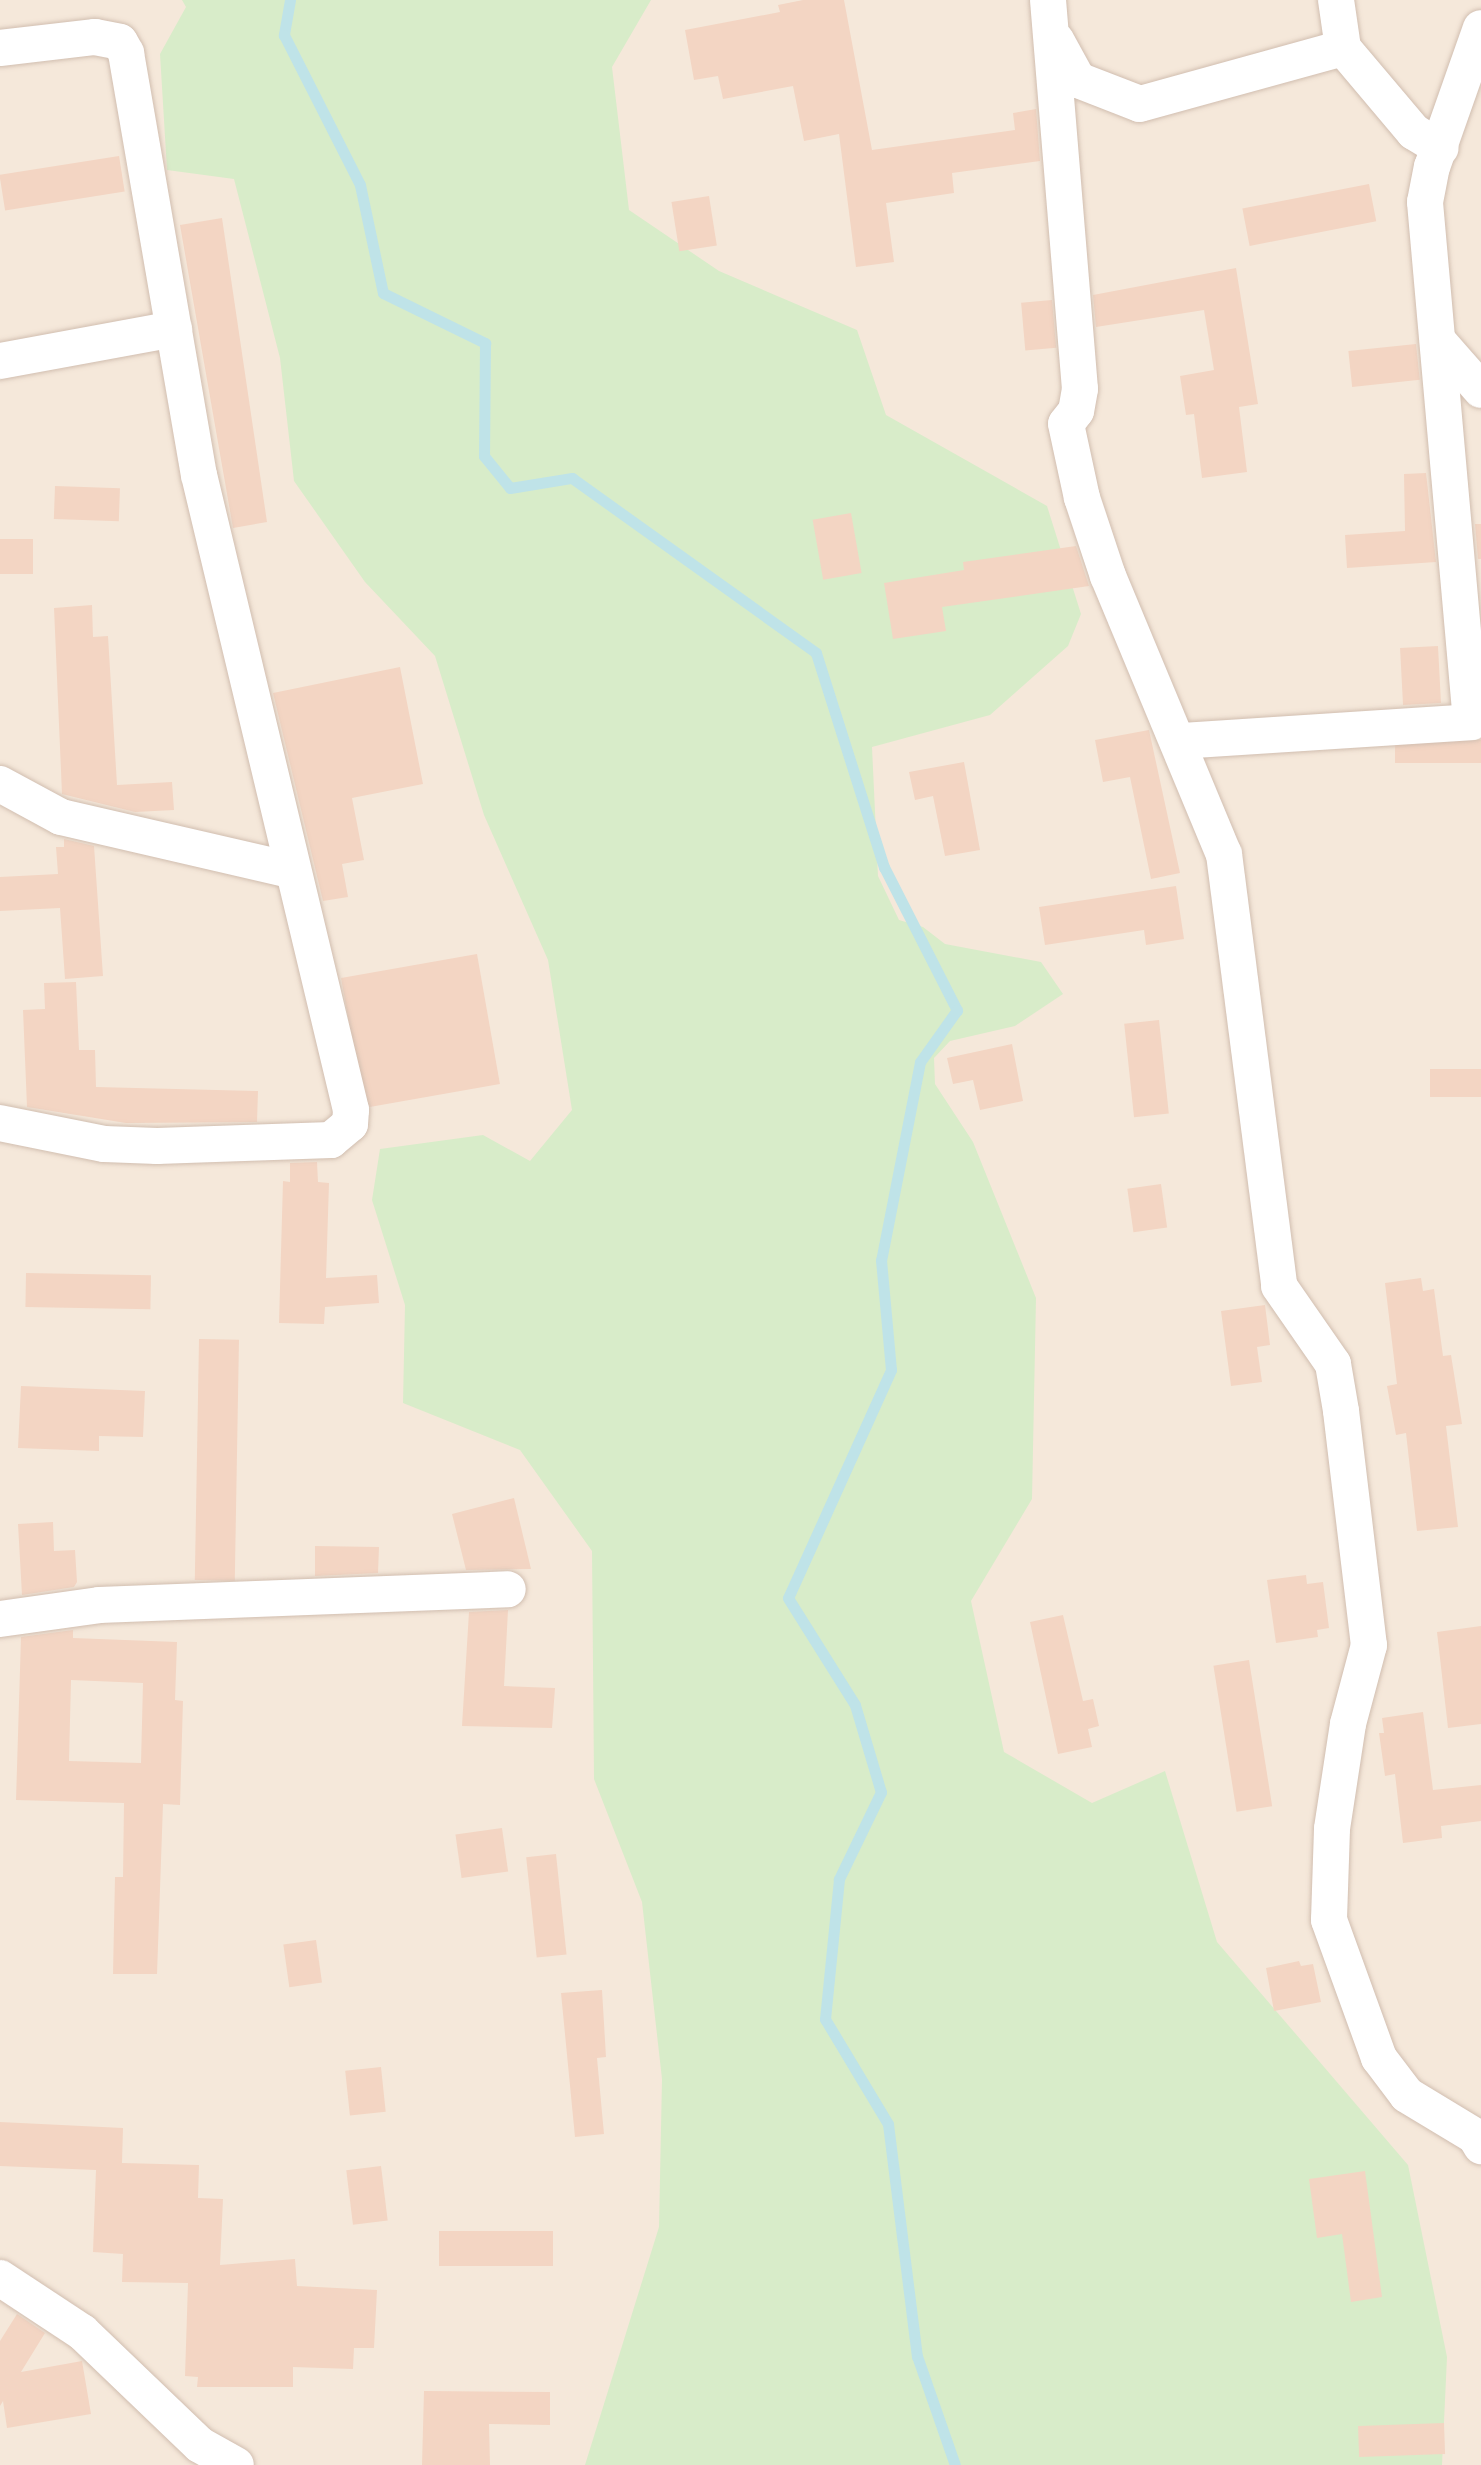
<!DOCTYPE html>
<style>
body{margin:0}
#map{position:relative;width:1481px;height:2465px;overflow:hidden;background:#fdf6ec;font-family:Figtree,sans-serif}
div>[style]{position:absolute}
.residential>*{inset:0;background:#f5e8da;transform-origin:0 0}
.green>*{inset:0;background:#d8ecc9}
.stream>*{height:11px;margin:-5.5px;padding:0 5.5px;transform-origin:5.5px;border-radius:5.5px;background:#bfe3e8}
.building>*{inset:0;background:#f3d5c3;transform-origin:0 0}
.roads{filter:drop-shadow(0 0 2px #d1beb0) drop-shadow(0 0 2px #d1beb0)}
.minor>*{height:36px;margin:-18px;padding:0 18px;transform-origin:18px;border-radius:18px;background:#fff}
span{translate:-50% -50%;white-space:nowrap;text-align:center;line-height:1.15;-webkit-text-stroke:7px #fffaf3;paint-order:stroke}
</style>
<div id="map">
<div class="residential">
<div style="left:0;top:0;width:1481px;height:2465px"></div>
</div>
<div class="green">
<div style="clip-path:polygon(182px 0,651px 0,612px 67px,629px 210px,719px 271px,857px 330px,886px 415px,1047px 506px,1081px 614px,1068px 646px,990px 715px,872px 747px,878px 876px,899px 920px,923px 927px,945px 944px,1041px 962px,1063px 994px,1015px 1026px,950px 1041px,934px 1058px,935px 1084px,973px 1142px,1036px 1298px,1032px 1499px,971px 1601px,1004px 1752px,1092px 1803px,1165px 1771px,1217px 1942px,1408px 2165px,1447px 2357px,1442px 2465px,585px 2465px,659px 2227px,662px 2079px,642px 1902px,594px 1779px,592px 1551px,520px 1450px,403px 1403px,405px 1305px,372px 1200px,380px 1149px,483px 1135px,530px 1161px,572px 1110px,548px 960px,484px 815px,435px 656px,365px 582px,294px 481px,280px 358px,234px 179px,167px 170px,160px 54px,186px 7px)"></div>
</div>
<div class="stream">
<div style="left:290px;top:0;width:36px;rotate:100deg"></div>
<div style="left:284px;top:35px;width:168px;rotate:63.1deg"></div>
<div style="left:360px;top:185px;width:110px;rotate:78deg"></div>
<div style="left:383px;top:293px;width:114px;rotate:26.1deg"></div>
<div style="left:485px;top:343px;width:113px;rotate:90.5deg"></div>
<div style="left:484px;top:456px;width:41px;rotate:50.9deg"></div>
<div style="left:510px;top:488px;width:63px;rotate:-9.2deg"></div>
<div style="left:572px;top:478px;width:300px;rotate:35.6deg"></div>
<div style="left:816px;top:653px;width:225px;rotate:72.4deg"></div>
<div style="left:884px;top:867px;width:161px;rotate:63deg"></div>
<div style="left:957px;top:1010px;width:64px;rotate:125.4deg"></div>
<div style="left:920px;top:1062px;width:202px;rotate:101.1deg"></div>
<div style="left:881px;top:1260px;width:110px;rotate:84.8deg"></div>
<div style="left:891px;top:1370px;width:250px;rotate:114.3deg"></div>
<div style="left:788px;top:1598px;width:126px;rotate:57.9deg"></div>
<div style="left:855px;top:1705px;width:91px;rotate:73.4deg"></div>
<div style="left:881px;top:1792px;width:97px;rotate:115.8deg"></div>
<div style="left:839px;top:1879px;width:141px;rotate:95.7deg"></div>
<div style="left:825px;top:2019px;width:122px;rotate:59deg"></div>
<div style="left:888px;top:2124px;width:234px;rotate:82.9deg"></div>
<div style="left:917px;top:2356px;width:115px;rotate:70.8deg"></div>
</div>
<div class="building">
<div style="clip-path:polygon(803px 0,844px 0,872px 150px,1015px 130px,1013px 113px,1036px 109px,1040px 161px,952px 173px,954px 193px,886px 203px,894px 262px,856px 267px,839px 134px,804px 141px,793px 86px,723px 99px,718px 76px,694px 80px,685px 30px,780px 12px,778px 5px)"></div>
<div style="left:119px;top:156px;width:36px;height:121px;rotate:81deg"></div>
<div style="left:1369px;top:184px;width:38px;height:129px;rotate:79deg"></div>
<div style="left:709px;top:196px;width:50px;height:38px;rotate:81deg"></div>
<div style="clip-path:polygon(222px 218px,267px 522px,233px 528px,180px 225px)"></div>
<div style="clip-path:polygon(1236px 268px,1258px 404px,1239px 407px,1247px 472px,1202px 478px,1194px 414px,1186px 415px,1180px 376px,1214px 370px,1204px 310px,1096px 327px,1093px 295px)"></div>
<div style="left:1052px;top:300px;width:48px;height:31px;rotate:85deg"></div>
<div style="left:1416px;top:344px;width:36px;height:68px;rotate:84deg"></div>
<div style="clip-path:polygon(1426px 473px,1436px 562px,1347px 568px,1345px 535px,1405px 531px,1404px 474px)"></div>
<div style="left:55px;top:486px;width:65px;height:33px;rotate:2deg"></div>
<div style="left:851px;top:513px;width:61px;height:39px;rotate:80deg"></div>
<div style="clip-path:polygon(1475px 524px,1481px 524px,1481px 559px,1478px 559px)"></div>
<div style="left:0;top:539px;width:33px;height:35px"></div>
<div style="clip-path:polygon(1076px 546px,1089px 586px,942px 607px,946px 631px,893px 639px,884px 583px,964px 570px,963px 562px)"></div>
<div style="clip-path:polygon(92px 605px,93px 637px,108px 636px,117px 785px,172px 782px,174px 810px,135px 812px,62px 794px,54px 608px)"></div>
<div style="left:1438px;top:646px;width:57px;height:38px;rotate:87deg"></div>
<div style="clip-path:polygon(400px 667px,423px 784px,352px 798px,364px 860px,342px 864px,348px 897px,323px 901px,273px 693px)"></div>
<div style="clip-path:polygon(1149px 730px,1180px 873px,1151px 879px,1130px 777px,1103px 782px,1095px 740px)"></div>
<div style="left:1481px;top:740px;width:23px;height:86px;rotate:90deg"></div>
<div style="clip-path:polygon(964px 762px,980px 850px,945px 856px,933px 796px,915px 800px,909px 772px)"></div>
<div style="clip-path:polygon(64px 839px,94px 846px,103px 976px,65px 979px,60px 908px,0 911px,0 877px,58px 874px,56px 847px,64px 847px)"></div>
<div style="clip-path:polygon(1176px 886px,1184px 939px,1146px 945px,1144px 930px,1045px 945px,1039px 907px)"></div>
<div style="left:477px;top:954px;width:132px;height:138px;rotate:80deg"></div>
<div style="clip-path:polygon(76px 982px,79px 1050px,95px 1050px,96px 1087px,258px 1091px,257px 1122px,126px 1123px,27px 1107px,23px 1010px,45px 1009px,44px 983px)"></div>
<div style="left:1159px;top:1020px;width:94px;height:35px;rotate:84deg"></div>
<div style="clip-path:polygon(1012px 1044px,1023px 1101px,980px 1110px,973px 1080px,953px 1084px,947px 1058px)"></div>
<div style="left:1481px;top:1069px;width:28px;height:51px;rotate:90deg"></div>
<div style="clip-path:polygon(317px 1162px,318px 1182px,329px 1183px,326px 1278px,377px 1275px,379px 1303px,325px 1307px,324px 1324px,279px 1323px,283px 1181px,290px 1182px,290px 1163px)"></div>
<div style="left:1161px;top:1184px;width:44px;height:34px;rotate:82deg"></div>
<div style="left:26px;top:1273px;width:125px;height:34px;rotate:1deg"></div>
<div style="clip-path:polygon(1421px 1278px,1423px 1291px,1434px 1289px,1443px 1356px,1451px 1355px,1462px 1424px,1446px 1426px,1458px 1527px,1417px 1531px,1406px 1433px,1396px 1435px,1387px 1386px,1397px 1384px,1385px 1283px)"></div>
<div style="clip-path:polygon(1265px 1305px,1270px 1345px,1257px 1347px,1262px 1382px,1231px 1386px,1221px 1311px)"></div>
<div style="left:199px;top:1339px;width:40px;height:241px;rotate:1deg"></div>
<div style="clip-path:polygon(21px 1386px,145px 1391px,143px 1437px,99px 1436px,99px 1451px,18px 1448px)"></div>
<div style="clip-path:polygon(514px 1498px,531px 1569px,466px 1570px,452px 1514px)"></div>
<div style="clip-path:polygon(53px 1522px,54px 1551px,75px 1550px,77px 1582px,74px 1587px,22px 1595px,18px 1524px)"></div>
<div style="clip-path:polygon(315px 1546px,379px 1547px,378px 1573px,315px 1576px)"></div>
<div style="clip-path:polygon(1306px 1575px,1307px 1584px,1323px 1582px,1329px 1628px,1317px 1630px,1318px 1637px,1276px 1643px,1267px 1580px)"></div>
<div style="clip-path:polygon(508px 1610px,504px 1686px,555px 1688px,552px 1728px,462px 1726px,469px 1612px)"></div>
<div style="clip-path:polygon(1063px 1615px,1083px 1701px,1093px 1699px,1099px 1726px,1088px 1729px,1092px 1747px,1058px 1754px,1030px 1622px)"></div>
<div style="clip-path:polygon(1481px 1626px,1481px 1724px,1448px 1728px,1437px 1632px)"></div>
<div style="clip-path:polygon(evenodd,73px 1630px,73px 1638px,177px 1642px,175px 1700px,183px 1701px,180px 1805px,163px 1804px,157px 1974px,113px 1974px,115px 1877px,123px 1877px,124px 1803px,16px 1800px,21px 1637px,73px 1630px,71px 1680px,143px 1683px,141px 1763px,69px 1761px,71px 1680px)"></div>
<div style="left:1249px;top:1660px;width:148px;height:36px;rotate:81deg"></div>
<div style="clip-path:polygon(1423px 1712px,1433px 1790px,1481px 1785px,1481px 1821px,1441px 1826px,1442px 1838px,1403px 1843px,1395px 1774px,1385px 1776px,1379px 1733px,1384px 1733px,1382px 1718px)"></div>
<div style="left:502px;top:1828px;width:44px;height:47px;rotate:82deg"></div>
<div style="left:556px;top:1854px;width:101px;height:30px;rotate:84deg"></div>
<div style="left:316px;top:1940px;width:43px;height:33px;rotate:82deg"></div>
<div style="clip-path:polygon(1299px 1961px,1301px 1966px,1313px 1964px,1321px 2002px,1274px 2011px,1266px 1968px)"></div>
<div style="clip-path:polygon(602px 1990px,606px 2057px,597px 2058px,604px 2134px,575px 2137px,561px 1993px)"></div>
<div style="left:381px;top:2067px;width:45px;height:36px;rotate:84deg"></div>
<div style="clip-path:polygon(0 2122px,123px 2128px,122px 2163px,199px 2165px,198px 2198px,223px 2199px,220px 2265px,295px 2259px,297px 2286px,377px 2290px,374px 2348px,354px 2348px,353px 2369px,293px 2367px,293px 2387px,197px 2387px,198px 2377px,185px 2376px,188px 2283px,122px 2282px,123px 2254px,93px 2252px,96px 2170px,0 2166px)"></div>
<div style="left:381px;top:2166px;width:55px;height:35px;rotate:83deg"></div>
<div style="clip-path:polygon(1365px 2171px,1382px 2297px,1351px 2302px,1342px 2234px,1317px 2238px,1309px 2179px)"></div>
<div style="left:439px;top:2231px;width:114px;height:35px"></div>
<div style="clip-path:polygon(17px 2314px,45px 2333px,21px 2372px,82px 2361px,91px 2414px,7px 2428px,3px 2401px,0 2406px,0 2341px)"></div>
<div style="clip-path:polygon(424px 2391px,550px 2392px,550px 2425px,489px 2424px,490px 2465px,422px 2465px)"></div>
<div style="left:1444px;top:2423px;width:31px;height:86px;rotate:88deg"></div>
</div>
<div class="roads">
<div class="minor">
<div style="left:1048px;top:0;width:390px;rotate:85.3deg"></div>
<div style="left:1080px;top:389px;width:22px;rotate:100deg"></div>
<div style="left:1076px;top:411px;width:16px;rotate:128deg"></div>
<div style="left:1066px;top:424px;width:76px;rotate:77.8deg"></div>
<div style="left:1082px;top:498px;width:82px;rotate:71.6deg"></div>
<div style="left:1108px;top:576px;width:301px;rotate:67.4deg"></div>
<div style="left:1224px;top:854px;width:435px;rotate:82.7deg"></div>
<div style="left:1279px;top:1286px;width:95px;rotate:55.3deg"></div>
<div style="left:1333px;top:1364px;width:48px;rotate:80.3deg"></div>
<div style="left:1341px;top:1411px;width:236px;rotate:83.2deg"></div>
<div style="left:1369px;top:1645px;width:82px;rotate:104.9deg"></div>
<div style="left:1348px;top:1724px;width:106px;rotate:98.7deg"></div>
<div style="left:1332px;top:1829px;width:91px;rotate:91.9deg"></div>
<div style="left:1329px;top:1920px;width:147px;rotate:70.1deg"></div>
<div style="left:1379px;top:2058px;width:46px;rotate:52.9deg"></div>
<div style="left:1407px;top:2095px;width:79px;rotate:31.1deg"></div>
<div style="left:1475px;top:2136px;width:12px;rotate:59deg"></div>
<div style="left:1336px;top:0;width:49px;rotate:81.7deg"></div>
<div style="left:1056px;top:40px;width:46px;rotate:61.2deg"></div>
<div style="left:1078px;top:80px;width:66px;rotate:21.2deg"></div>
<div style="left:1140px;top:104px;width:211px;rotate:-15.4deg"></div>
<div style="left:1343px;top:48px;width:110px;rotate:49.8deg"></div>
<div style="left:1414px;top:132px;width:31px;rotate:31deg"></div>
<div style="left:0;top:48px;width:96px;rotate:-6.6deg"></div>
<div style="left:95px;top:37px;width:25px;rotate:11deg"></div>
<div style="left:120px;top:42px;width:13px;rotate:61deg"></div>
<div style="left:126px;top:53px;width:428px;rotate:80.2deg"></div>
<div style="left:199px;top:475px;width:653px;rotate:76.54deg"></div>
<div style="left:351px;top:1110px;width:14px;rotate:94deg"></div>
<div style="left:350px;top:1124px;width:25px;rotate:140deg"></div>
<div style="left:331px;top:1140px;width:174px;rotate:178deg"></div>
<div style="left:157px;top:1146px;width:53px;rotate:-177.8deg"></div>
<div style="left:104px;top:1144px;width:106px;rotate:-168.6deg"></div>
<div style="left:1438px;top:341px;width:65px;rotate:48.7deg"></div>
<div style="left:0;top:361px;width:177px;rotate:-10.4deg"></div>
<div style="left:1181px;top:741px;width:291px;rotate:-3.7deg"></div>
<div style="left:1471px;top:722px;width:522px;rotate:-95.06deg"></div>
<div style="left:1425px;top:202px;width:36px;rotate:-79deg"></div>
<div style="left:1432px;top:167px;width:147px;rotate:-70.6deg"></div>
<div style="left:0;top:784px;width:69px;rotate:28.4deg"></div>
<div style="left:61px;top:817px;width:236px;rotate:13deg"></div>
<div style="left:0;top:1619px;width:100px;rotate:-8deg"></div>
<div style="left:99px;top:1605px;width:409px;rotate:-2.2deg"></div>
<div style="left:0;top:2278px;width:98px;rotate:33.4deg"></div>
<div style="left:82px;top:2332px;width:163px;rotate:43.8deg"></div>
<div style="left:200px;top:2445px;width:41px;rotate:29.1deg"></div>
</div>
</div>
</div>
